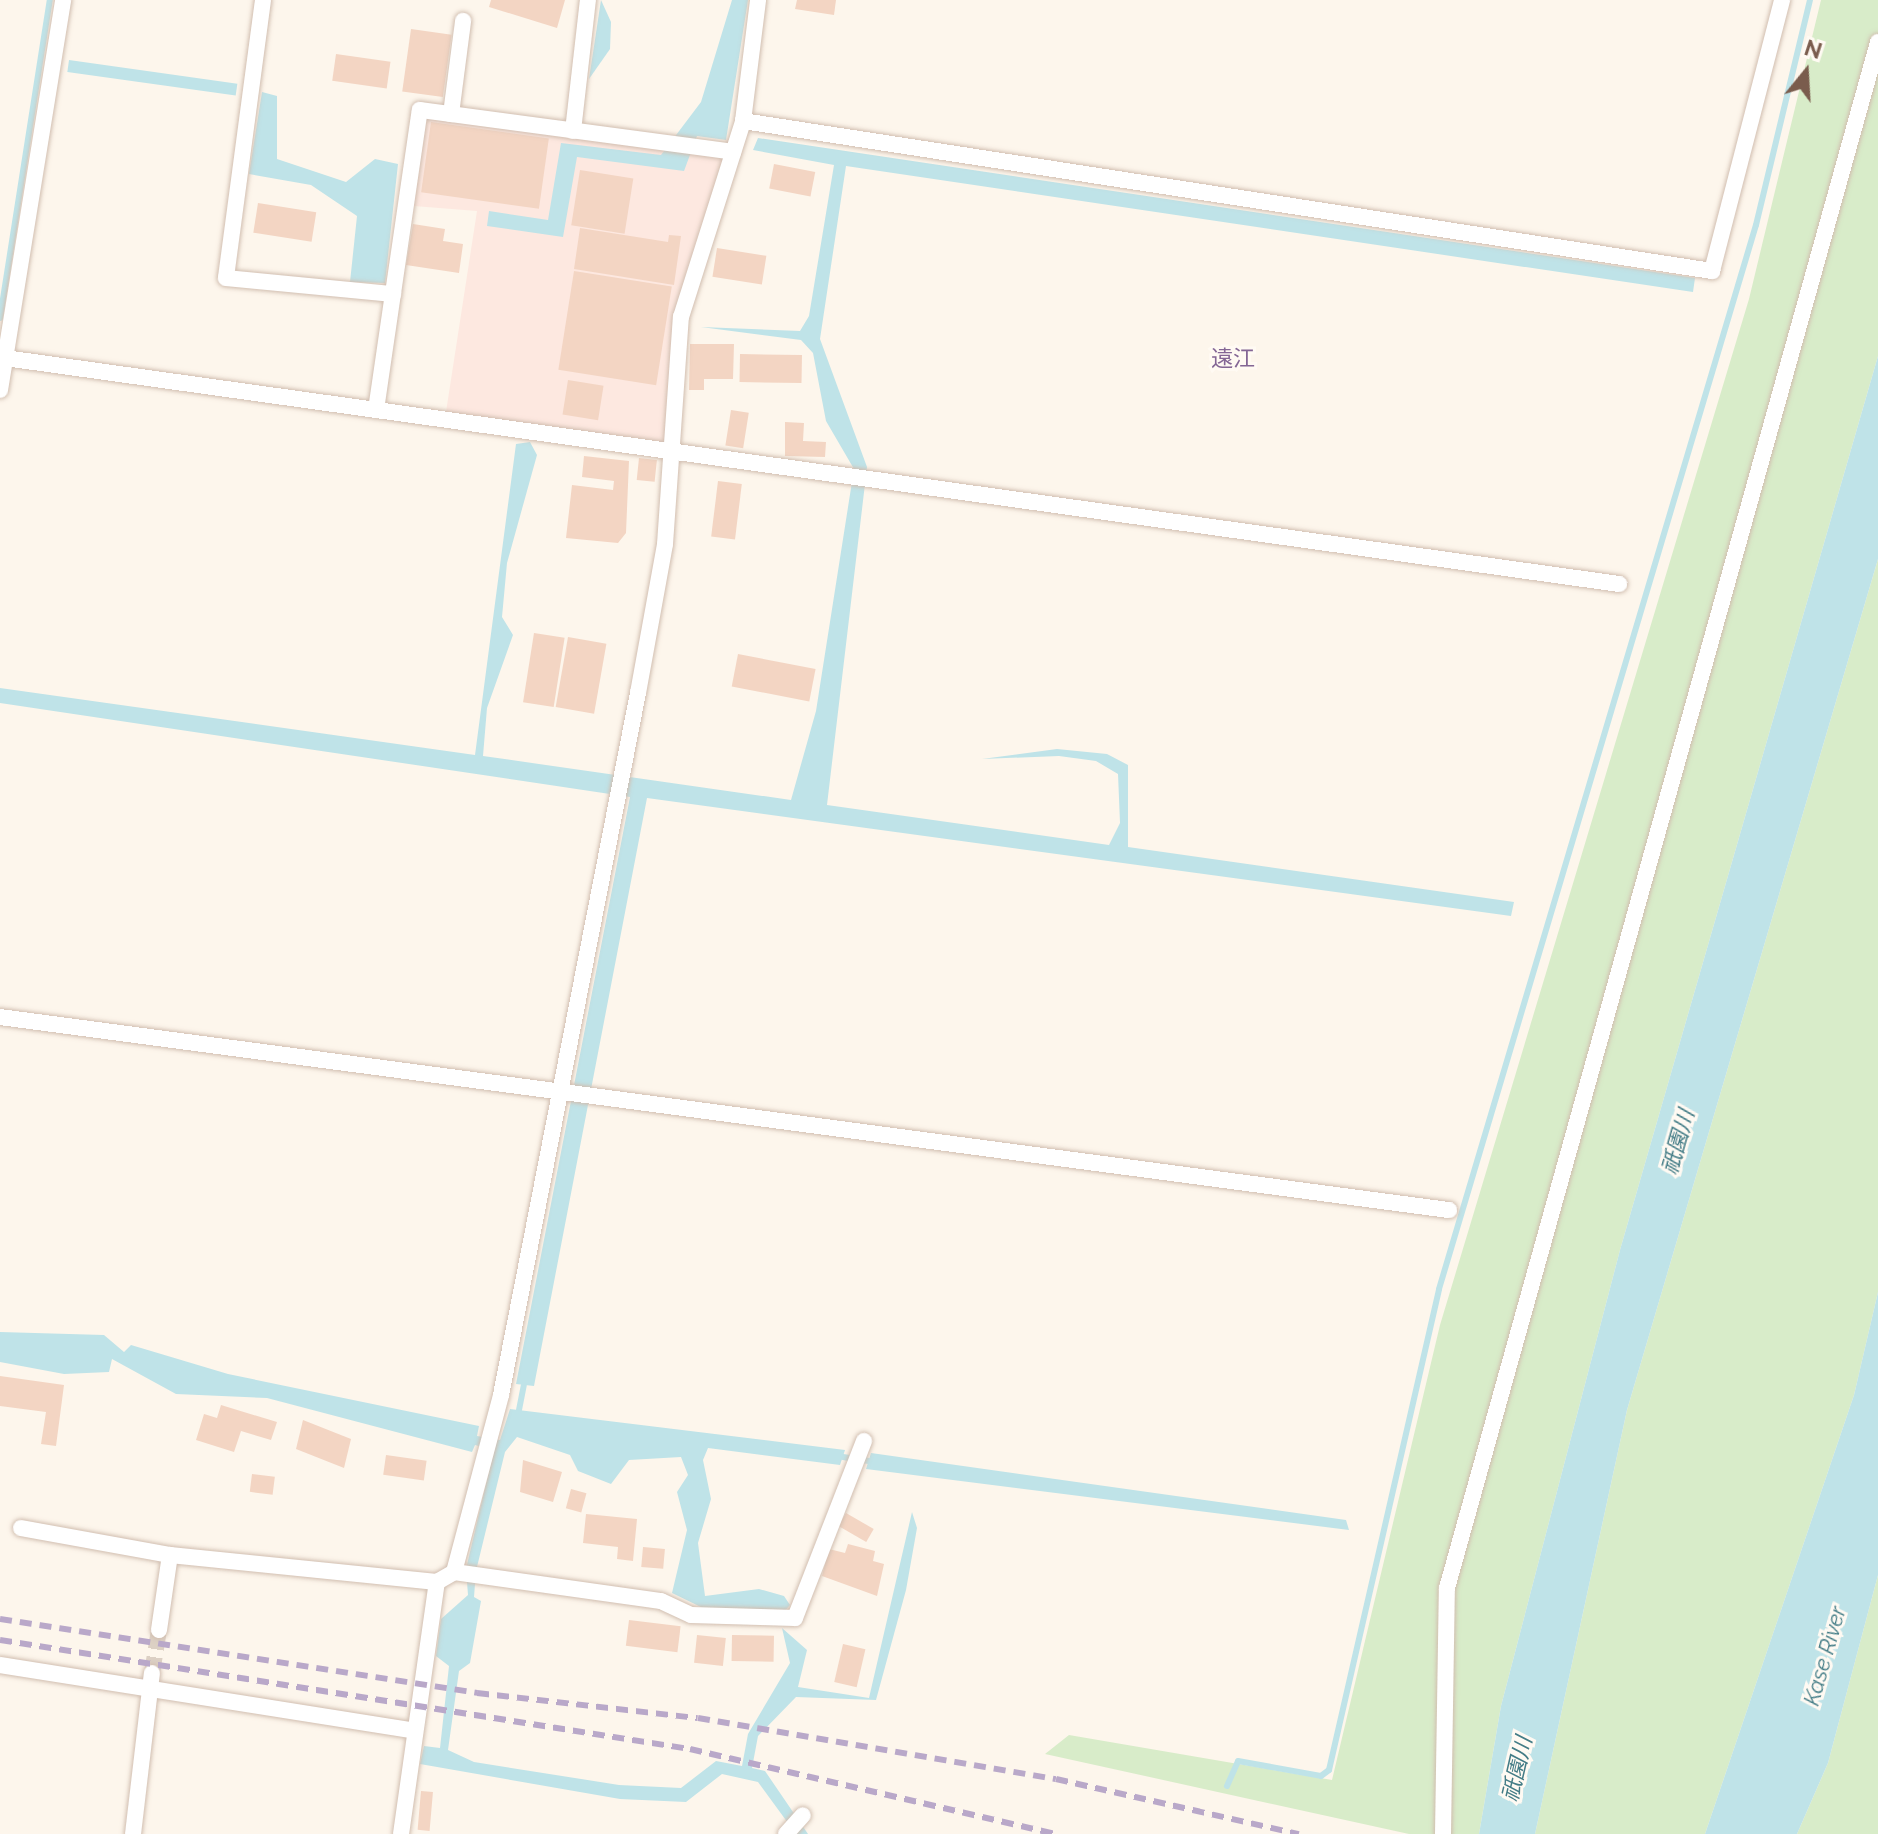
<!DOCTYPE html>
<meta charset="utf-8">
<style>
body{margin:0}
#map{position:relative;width:1878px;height:1834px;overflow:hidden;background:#fdf6ec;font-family:Raleway,"Noto Sans JP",sans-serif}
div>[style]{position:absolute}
.commercial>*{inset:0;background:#fde8e0}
.green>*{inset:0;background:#d8ecc9}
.water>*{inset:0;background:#bfe3e8;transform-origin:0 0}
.stream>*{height:6px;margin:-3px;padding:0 3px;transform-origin:3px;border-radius:3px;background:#bfe3e8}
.building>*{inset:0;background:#f3d5c3;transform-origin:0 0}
.minor-tunnel>*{height:16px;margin-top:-8px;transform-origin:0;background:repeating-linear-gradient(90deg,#dcd0c4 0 16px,transparent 0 24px)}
.roads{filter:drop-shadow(0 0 2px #d1beb0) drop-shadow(0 0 2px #d1beb0)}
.minor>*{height:16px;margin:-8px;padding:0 8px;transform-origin:8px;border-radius:8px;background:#fff}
.rail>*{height:6px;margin-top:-3px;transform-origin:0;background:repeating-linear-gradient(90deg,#b9a8c9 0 12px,transparent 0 20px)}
span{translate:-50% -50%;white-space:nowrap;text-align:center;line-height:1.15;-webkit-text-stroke:6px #fffaf3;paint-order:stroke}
.neighbourhood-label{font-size:22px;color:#846695}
.water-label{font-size:22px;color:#437c86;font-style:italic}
.north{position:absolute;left:1766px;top:32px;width:80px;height:80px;-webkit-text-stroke:6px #fffaf3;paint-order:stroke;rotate:18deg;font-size:22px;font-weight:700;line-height:32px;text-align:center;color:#7a5c4d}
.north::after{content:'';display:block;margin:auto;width:28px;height:36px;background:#7a5c4d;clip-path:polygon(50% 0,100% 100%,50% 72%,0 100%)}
</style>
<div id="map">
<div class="commercial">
<div style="clip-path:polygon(413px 114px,726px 159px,676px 312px,664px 457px,444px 425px,477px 211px,401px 205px)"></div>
</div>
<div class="green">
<div style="clip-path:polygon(1821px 0,1878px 0,1878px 356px,1620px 1250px,1501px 1706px,1479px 1834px,1409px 1834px,1045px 1754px,1069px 1735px,1332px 1780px,1440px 1325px,1749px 299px)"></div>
<div style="clip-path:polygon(1878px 559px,1878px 1292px,1854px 1395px,1705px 1834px,1535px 1834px,1627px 1410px)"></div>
<div style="clip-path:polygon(1878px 1575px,1878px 1834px,1797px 1834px,1828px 1763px)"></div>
</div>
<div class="water">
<div style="clip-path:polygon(601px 0,611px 22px,610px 49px,589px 79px)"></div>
<div style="clip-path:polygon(732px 0,748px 0,726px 140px,697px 136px,684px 171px,577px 157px,563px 237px,487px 226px,489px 211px,548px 220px,561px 143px,661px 155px,701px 102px)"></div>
<div style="left:69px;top:60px;width:170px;height:12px;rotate:8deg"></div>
<div style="clip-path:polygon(262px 92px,277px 96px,277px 159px,346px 182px,375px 159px,398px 164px,385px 283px,350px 282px,357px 216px,311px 185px,249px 174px)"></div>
<div style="clip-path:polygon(758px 138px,1695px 278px,1693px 292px,846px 166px,820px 339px,867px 467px,827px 805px,1109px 845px,1120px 823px,1118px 774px,1096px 761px,1059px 756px,982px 759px,1057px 749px,1107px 754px,1128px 765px,1128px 847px,1514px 902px,1511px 916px,647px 798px,534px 1386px,516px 1384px,630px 797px,0 703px,0 688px,475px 755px,516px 444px,530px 442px,537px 455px,507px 563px,502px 617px,513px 635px,487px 708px,483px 756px,791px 800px,816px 711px,854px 469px,826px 421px,813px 353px,801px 340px,701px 327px,800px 331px,809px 316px,834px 165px,753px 150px)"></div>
<div style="clip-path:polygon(1878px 356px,1878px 559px,1627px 1410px,1535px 1834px,1479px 1834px,1501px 1706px,1620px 1250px)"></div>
<div style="clip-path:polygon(1878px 1292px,1878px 1575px,1828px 1763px,1797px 1834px,1705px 1834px,1854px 1395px)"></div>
<div style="clip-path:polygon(0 1332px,104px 1335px,124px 1352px,131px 1345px,228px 1374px,479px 1426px,477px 1436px,500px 1440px,510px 1409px,845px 1450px,840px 1465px,708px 1448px,703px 1460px,711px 1499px,698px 1543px,705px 1596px,759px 1589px,784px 1596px,790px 1605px,782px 1614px,707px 1610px,672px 1593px,687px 1530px,677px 1492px,688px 1475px,681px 1457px,629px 1460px,611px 1484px,578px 1471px,570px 1455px,517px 1437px,505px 1452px,476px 1571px,474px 1597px,481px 1601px,470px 1663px,459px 1671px,448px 1750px,474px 1762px,619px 1785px,681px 1788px,716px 1761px,742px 1766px,748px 1734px,790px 1663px,782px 1628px,807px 1650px,798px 1687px,869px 1698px,912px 1512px,917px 1528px,906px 1590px,876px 1700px,796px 1697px,758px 1736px,752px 1768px,765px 1771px,808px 1834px,796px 1834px,758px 1782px,722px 1774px,686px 1802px,620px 1799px,420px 1764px,424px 1746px,440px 1748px,449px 1666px,436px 1656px,441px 1619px,468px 1595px,466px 1569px,494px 1450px,475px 1445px,472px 1452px,267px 1398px,176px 1394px,112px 1359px,109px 1372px,64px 1374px,0 1362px)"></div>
<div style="clip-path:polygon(871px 1453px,1346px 1520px,1349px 1530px,866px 1469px)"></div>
</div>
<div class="stream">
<div style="left:0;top:318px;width:322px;rotate:-81.1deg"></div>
<div style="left:519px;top:1410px;width:25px;rotate:-79deg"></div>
<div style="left:843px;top:1457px;width:26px;rotate:9deg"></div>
<div style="left:1227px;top:1786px;width:27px;rotate:-66deg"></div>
<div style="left:1238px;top:1761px;width:84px;rotate:10.2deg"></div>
<div style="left:1321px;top:1776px;width:10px;rotate:-37deg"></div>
<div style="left:1329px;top:1770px;width:493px;rotate:-77.1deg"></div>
<div style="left:1439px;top:1289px;width:1110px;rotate:-73.41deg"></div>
<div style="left:1756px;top:225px;width:231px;rotate:-76.5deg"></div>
</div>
<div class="building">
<div style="clip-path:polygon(491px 0,565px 0,557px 28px,489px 7px)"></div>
<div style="clip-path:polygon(797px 0,836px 0,834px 15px,795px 9px)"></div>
<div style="left:411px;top:29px;width:41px;height:63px;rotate:8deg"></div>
<div style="left:336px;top:54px;width:55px;height:27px;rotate:8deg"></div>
<div style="left:431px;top:122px;width:119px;height:71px;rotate:8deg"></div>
<div style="left:774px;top:164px;width:42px;height:25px;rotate:11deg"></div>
<div style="left:580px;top:170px;width:54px;height:56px;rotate:9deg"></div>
<div style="left:258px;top:203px;width:59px;height:30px;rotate:9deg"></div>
<div style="clip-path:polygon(413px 224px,445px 229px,443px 241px,463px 244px,459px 273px,406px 265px)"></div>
<div style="clip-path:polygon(580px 228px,668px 242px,669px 235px,681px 236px,674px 285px,574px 269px)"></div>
<div style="left:717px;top:248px;width:50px;height:29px;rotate:9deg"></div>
<div style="left:574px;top:271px;width:99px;height:100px;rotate:9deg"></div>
<div style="clip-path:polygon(690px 344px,734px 344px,733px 379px,704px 379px,704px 390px,689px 390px)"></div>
<div style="left:740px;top:354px;width:62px;height:28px;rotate:1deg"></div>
<div style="left:568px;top:380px;width:36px;height:35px;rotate:9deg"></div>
<div style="left:731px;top:410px;width:18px;height:36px;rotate:9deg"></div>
<div style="clip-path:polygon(785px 422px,804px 423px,803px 441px,826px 442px,825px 457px,785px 456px)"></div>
<div style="clip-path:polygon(584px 456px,629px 461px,626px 533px,618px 543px,566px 538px,572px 485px,613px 490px,614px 481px,582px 477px)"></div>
<div style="left:639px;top:458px;width:18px;height:22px;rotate:6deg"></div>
<div style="left:718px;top:481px;width:24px;height:56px;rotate:7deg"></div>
<div style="left:534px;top:633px;width:31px;height:70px;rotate:9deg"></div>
<div style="left:568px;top:637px;width:39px;height:71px;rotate:10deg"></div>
<div style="left:738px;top:654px;width:79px;height:33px;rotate:11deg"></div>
<div style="clip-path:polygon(0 1376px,64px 1385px,56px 1446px,41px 1444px,46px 1412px,0 1406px)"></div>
<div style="clip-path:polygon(221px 1405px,277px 1422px,271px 1440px,241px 1431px,234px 1452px,196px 1440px,204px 1414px,217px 1418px)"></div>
<div style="clip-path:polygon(303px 1420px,351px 1439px,344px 1468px,296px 1449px)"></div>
<div style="left:386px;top:1455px;width:41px;height:20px;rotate:8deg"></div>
<div style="clip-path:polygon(523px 1460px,562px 1472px,553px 1502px,520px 1492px)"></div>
<div style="left:252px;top:1474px;width:23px;height:18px;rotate:7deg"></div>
<div style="left:571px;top:1489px;width:16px;height:20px;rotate:15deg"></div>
<div style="left:846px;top:1513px;width:32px;height:15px;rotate:30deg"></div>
<div style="clip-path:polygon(586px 1514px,637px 1519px,633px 1561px,617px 1559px,618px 1547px,583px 1543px)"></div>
<div style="clip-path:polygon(848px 1544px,875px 1551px,873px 1561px,884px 1564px,877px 1596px,822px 1576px,829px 1549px,845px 1553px)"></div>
<div style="left:643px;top:1547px;width:22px;height:20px;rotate:5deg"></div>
<div style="left:629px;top:1620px;width:52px;height:26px;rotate:7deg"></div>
<div style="left:697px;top:1635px;width:29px;height:28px;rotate:6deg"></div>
<div style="left:732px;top:1635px;width:42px;height:26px;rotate:1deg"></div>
<div style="left:843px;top:1644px;width:23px;height:39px;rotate:13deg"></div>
<div style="left:421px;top:1791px;width:12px;height:39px;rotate:5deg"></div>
</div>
<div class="minor-tunnel">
<div style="left:152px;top:1673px;width:44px;rotate:-80.8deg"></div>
</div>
<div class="roads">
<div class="minor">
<div style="left:263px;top:0;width:280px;rotate:97.6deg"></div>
<div style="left:226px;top:278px;width:168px;rotate:5.5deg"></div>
<div style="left:451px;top:114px;width:94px;rotate:-82.6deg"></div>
<div style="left:743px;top:121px;width:981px;rotate:8.8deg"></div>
<div style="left:1712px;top:271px;width:280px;rotate:-75.5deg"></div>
<div style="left:573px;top:131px;width:132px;rotate:-83.5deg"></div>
<div style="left:5px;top:358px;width:1630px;rotate:7.97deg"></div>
<div style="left:0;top:390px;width:395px;rotate:-80.8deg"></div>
<div style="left:376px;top:410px;width:303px;rotate:-81.7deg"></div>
<div style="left:420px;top:110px;width:316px;rotate:7.6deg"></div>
<div style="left:0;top:1017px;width:1462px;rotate:7.59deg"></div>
<div style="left:21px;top:1528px;width:151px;rotate:10.3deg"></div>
<div style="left:170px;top:1555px;width:268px;rotate:5.8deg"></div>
<div style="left:454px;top:1572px;width:209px;rotate:8deg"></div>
<div style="left:661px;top:1601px;width:33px;rotate:25deg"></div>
<div style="left:691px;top:1615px;width:104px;rotate:1.7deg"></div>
<div style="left:795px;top:1618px;width:190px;rotate:-68.7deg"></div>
<div style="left:159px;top:1630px;width:76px;rotate:-81.7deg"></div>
<div style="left:0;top:1665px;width:416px;rotate:9deg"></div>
<div style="left:133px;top:1834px;width:162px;rotate:-83.3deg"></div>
<div style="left:401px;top:1834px;width:255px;rotate:-81.9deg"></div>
<div style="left:437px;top:1582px;width:20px;rotate:-30deg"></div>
<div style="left:454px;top:1572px;width:183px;rotate:-75.1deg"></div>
<div style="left:501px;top:1395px;width:715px;rotate:-78.96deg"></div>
<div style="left:638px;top:693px;width:151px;rotate:-79.7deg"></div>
<div style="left:665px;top:544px;width:228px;rotate:-86deg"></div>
<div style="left:681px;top:317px;width:206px;rotate:-72.4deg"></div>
<div style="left:743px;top:121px;width:122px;rotate:-82.9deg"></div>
<div style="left:786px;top:1834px;width:25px;rotate:-48deg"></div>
<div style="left:1443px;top:1834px;width:246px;rotate:-89.1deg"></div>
<div style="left:1447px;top:1588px;width:1605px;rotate:-74.42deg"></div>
</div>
</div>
<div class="rail">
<div style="left:0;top:1619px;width:483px;rotate:8.8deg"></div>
<div style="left:477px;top:1693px;width:222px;rotate:6.5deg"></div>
<div style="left:698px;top:1718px;width:363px;rotate:9.7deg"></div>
<div style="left:1056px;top:1779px;width:249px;rotate:12.8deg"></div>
<div style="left:0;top:1640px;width:699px;rotate:8.98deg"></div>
<div style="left:690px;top:1749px;width:375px;rotate:13.1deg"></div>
</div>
<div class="neighbourhood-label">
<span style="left:1233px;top:359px">遠江</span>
</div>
<div class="water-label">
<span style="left:1678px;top:1142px;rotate:-74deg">祇園川</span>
<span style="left:1825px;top:1656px;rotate:-74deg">Kase River</span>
<span style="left:1517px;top:1769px;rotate:-77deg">祇園川</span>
</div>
<div class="north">N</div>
</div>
